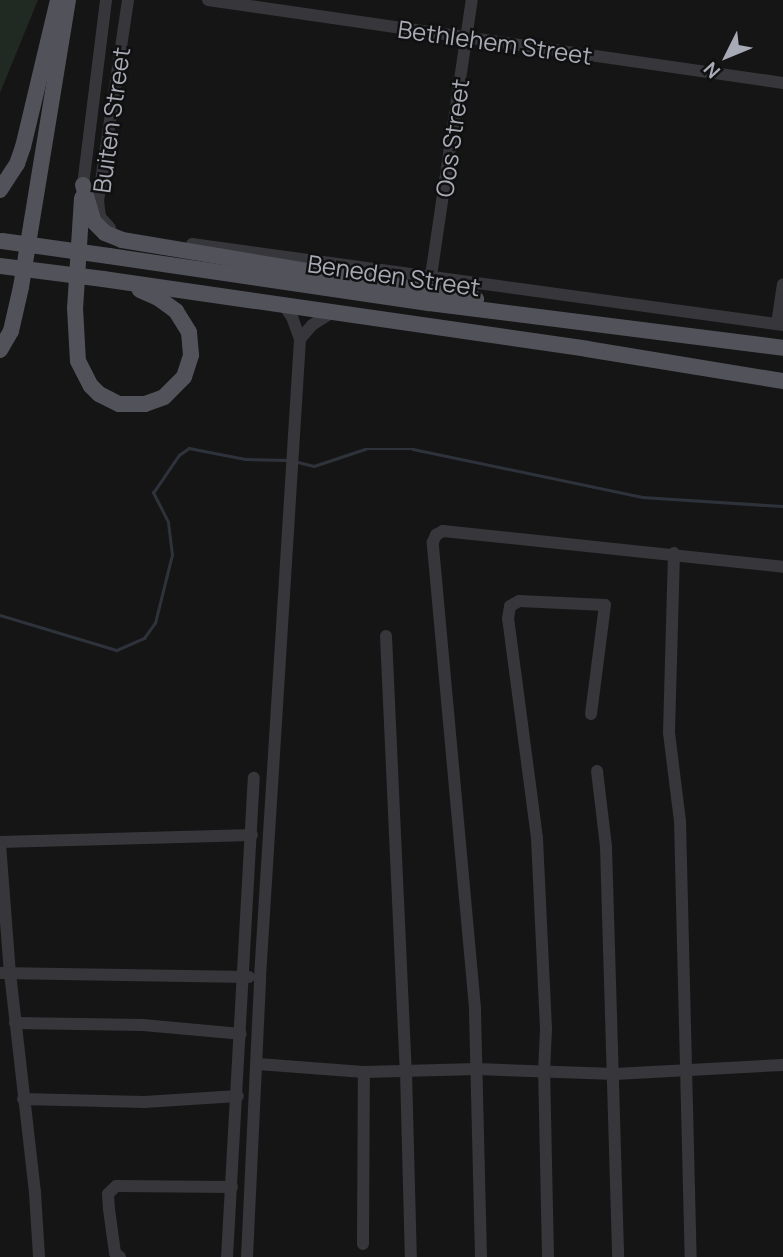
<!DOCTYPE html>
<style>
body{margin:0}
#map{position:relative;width:783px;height:1257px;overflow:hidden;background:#151516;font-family:Manrope,sans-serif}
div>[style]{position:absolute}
.green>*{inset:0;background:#212923}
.stream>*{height:2.5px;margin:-1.25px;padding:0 1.25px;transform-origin:1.25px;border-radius:1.25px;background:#2e333b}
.minor>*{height:12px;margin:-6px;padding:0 6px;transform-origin:6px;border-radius:6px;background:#36363b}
.major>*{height:16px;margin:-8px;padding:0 8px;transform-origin:8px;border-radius:8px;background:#52535a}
.major-bridge>*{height:16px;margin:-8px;padding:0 8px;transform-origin:8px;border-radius:8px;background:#52535a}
span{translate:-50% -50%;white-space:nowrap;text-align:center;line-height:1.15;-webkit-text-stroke:5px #101011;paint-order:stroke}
.street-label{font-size:24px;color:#a8aab5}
.north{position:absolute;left:692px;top:21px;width:70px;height:70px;-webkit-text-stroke:5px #101011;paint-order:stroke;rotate:227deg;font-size:19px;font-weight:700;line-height:28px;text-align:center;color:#a8aab5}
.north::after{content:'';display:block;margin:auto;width:24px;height:32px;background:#a8aab5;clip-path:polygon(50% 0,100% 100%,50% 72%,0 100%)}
</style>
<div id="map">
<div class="green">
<div style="clip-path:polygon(0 0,38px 0,0 93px)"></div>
</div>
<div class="stream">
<div style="left:298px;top:462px;width:16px;rotate:14deg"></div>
<div style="left:314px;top:466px;width:54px;rotate:-18.4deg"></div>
<div style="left:365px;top:449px;width:48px"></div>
<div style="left:413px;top:449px;width:234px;rotate:11.8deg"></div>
<div style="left:642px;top:497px;width:141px;rotate:3.7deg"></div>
<div style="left:0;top:615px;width:122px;rotate:16.7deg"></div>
<div style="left:117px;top:650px;width:30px;rotate:-24deg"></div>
<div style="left:144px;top:638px;width:19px;rotate:-54deg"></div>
<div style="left:155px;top:623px;width:70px;rotate:-76deg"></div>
<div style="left:172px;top:555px;width:33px;rotate:-97deg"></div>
<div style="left:168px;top:522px;width:33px;rotate:-117deg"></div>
<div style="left:153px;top:493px;width:46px;rotate:-55.6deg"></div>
<div style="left:179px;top:455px;width:12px;rotate:-35deg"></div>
<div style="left:189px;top:448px;width:57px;rotate:11.1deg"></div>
<div style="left:245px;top:459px;width:43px;rotate:1.3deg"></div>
</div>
<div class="minor">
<div style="left:208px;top:0;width:581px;rotate:8.21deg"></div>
<div style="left:83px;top:185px;width:186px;rotate:-82.9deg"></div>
<div style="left:110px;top:228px;width:15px;rotate:-132deg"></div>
<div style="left:100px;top:217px;width:16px;rotate:-97deg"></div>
<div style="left:98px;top:201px;width:203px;rotate:-81.5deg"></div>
<div style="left:192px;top:244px;width:597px;rotate:7.8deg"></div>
<div style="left:431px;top:276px;width:279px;rotate:-81.6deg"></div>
<div style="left:777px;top:324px;width:40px;rotate:-81.5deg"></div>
<div style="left:300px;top:339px;width:18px;rotate:-49deg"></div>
<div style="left:312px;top:325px;width:25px;rotate:-32deg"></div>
<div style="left:674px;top:553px;width:180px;rotate:91.6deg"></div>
<div style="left:669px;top:733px;width:89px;rotate:82.9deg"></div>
<div style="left:680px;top:821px;width:436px;rotate:88.6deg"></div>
<div style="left:386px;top:636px;width:436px;rotate:87.4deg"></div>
<div style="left:406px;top:1072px;width:185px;rotate:88.5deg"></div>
<div style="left:597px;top:771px;width:77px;rotate:83.2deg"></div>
<div style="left:606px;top:847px;width:410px;rotate:88.3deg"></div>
<div style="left:0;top:842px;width:252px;rotate:-1.6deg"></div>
<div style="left:0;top:844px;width:129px;rotate:85.6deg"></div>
<div style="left:10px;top:973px;width:221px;rotate:83.5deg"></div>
<div style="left:35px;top:1193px;width:64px;rotate:86.4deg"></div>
<div style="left:0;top:973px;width:249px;rotate:0.9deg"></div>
<div style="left:15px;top:1023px;width:128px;rotate:0.9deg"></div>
<div style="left:143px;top:1025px;width:98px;rotate:5.2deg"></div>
<div style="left:258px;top:1064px;width:106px;rotate:4.3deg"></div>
<div style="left:364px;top:1072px;width:113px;rotate:-1.5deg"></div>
<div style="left:477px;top:1069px;width:138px;rotate:2.1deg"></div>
<div style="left:615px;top:1074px;width:168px;rotate:-3.1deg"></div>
<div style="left:23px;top:1099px;width:121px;rotate:1.4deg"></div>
<div style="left:144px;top:1102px;width:94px;rotate:-3.7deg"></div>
<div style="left:363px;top:1244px;width:172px;rotate:-89.7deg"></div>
<div style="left:120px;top:1257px;width:6px;rotate:-141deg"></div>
<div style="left:115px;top:1253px;width:44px;rotate:-97.8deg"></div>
<div style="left:109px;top:1209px;width:15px;rotate:-94deg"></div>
<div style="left:108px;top:1194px;width:11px;rotate:-45deg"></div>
<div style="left:116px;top:1186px;width:116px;rotate:0.5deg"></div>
<div style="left:227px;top:1257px;width:480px;rotate:-86.8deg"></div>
<div style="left:247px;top:1257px;width:280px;rotate:-87.3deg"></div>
<div style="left:260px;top:977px;width:639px;rotate:-86.41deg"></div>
<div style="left:300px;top:339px;width:23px;rotate:-110deg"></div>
<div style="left:292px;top:317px;width:16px;rotate:-125deg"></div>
<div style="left:481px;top:1257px;width:249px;rotate:-91.4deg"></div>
<div style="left:475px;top:1008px;width:468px;rotate:-95.2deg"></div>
<div style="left:433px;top:542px;width:8px;rotate:-67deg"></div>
<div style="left:436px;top:535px;width:8px;rotate:-30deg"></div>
<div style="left:443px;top:531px;width:342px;rotate:6deg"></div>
<div style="left:548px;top:1257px;width:184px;rotate:-91.2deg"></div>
<div style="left:544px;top:1073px;width:44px;rotate:-87.4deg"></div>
<div style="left:546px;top:1029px;width:191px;rotate:-92.7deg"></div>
<div style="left:537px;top:838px;width:221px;rotate:-97.5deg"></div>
<div style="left:508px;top:619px;width:13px;rotate:-81deg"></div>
<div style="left:510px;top:606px;width:10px;rotate:-29deg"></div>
<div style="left:519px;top:601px;width:86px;rotate:2.7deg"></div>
<div style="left:605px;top:605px;width:110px;rotate:97.3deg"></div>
</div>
<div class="major">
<div style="left:83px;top:185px;width:37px;rotate:74deg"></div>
<div style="left:93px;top:221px;width:17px;rotate:45deg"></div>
<div style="left:105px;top:233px;width:18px;rotate:22deg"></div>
<div style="left:122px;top:240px;width:359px;rotate:9.5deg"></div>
<div style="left:0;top:190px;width:31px;rotate:-57deg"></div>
<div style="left:17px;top:164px;width:18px;rotate:-71deg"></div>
<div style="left:23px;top:147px;width:151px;rotate:-76.6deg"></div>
<div style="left:82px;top:198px;width:110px;rotate:93.6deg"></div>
<div style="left:75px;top:308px;width:53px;rotate:86.8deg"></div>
<div style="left:78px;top:361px;width:28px;rotate:63deg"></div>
<div style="left:91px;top:386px;width:11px;rotate:45deg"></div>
<div style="left:99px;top:394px;width:22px;rotate:27deg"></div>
<div style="left:119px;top:404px;width:26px"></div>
<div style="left:145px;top:404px;width:20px;rotate:-20deg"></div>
<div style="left:164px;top:397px;width:28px;rotate:-45deg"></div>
<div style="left:184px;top:377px;width:23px;rotate:-72deg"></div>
<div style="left:191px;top:355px;width:23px;rotate:-95deg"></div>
<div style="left:189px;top:332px;width:25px;rotate:-122deg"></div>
<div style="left:176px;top:311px;width:22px;rotate:-144deg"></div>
<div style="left:158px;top:298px;width:20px;rotate:-156deg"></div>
<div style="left:109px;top:256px;width:323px;rotate:8.4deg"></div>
<div style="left:429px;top:303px;width:357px;rotate:7.2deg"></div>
<div style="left:103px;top:279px;width:489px;rotate:8.2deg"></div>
<div style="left:587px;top:349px;width:199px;rotate:9.3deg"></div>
<div style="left:0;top:350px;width:22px;rotate:-60deg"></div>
<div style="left:11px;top:331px;width:45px;rotate:-77.2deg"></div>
<div style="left:21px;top:287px;width:291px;rotate:-80.7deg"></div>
</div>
<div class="major-bridge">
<div style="left:2px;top:241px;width:108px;rotate:8deg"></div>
<div style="left:0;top:266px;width:104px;rotate:7.2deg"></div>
</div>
<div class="street-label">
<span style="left:495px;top:42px;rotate:8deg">Bethlehem Street</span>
<span style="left:111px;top:120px;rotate:-82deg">Buiten Street</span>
<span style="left:452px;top:138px;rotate:-82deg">Oos Street</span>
<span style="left:394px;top:275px;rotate:8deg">Beneden Street</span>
</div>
<div class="north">N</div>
</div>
